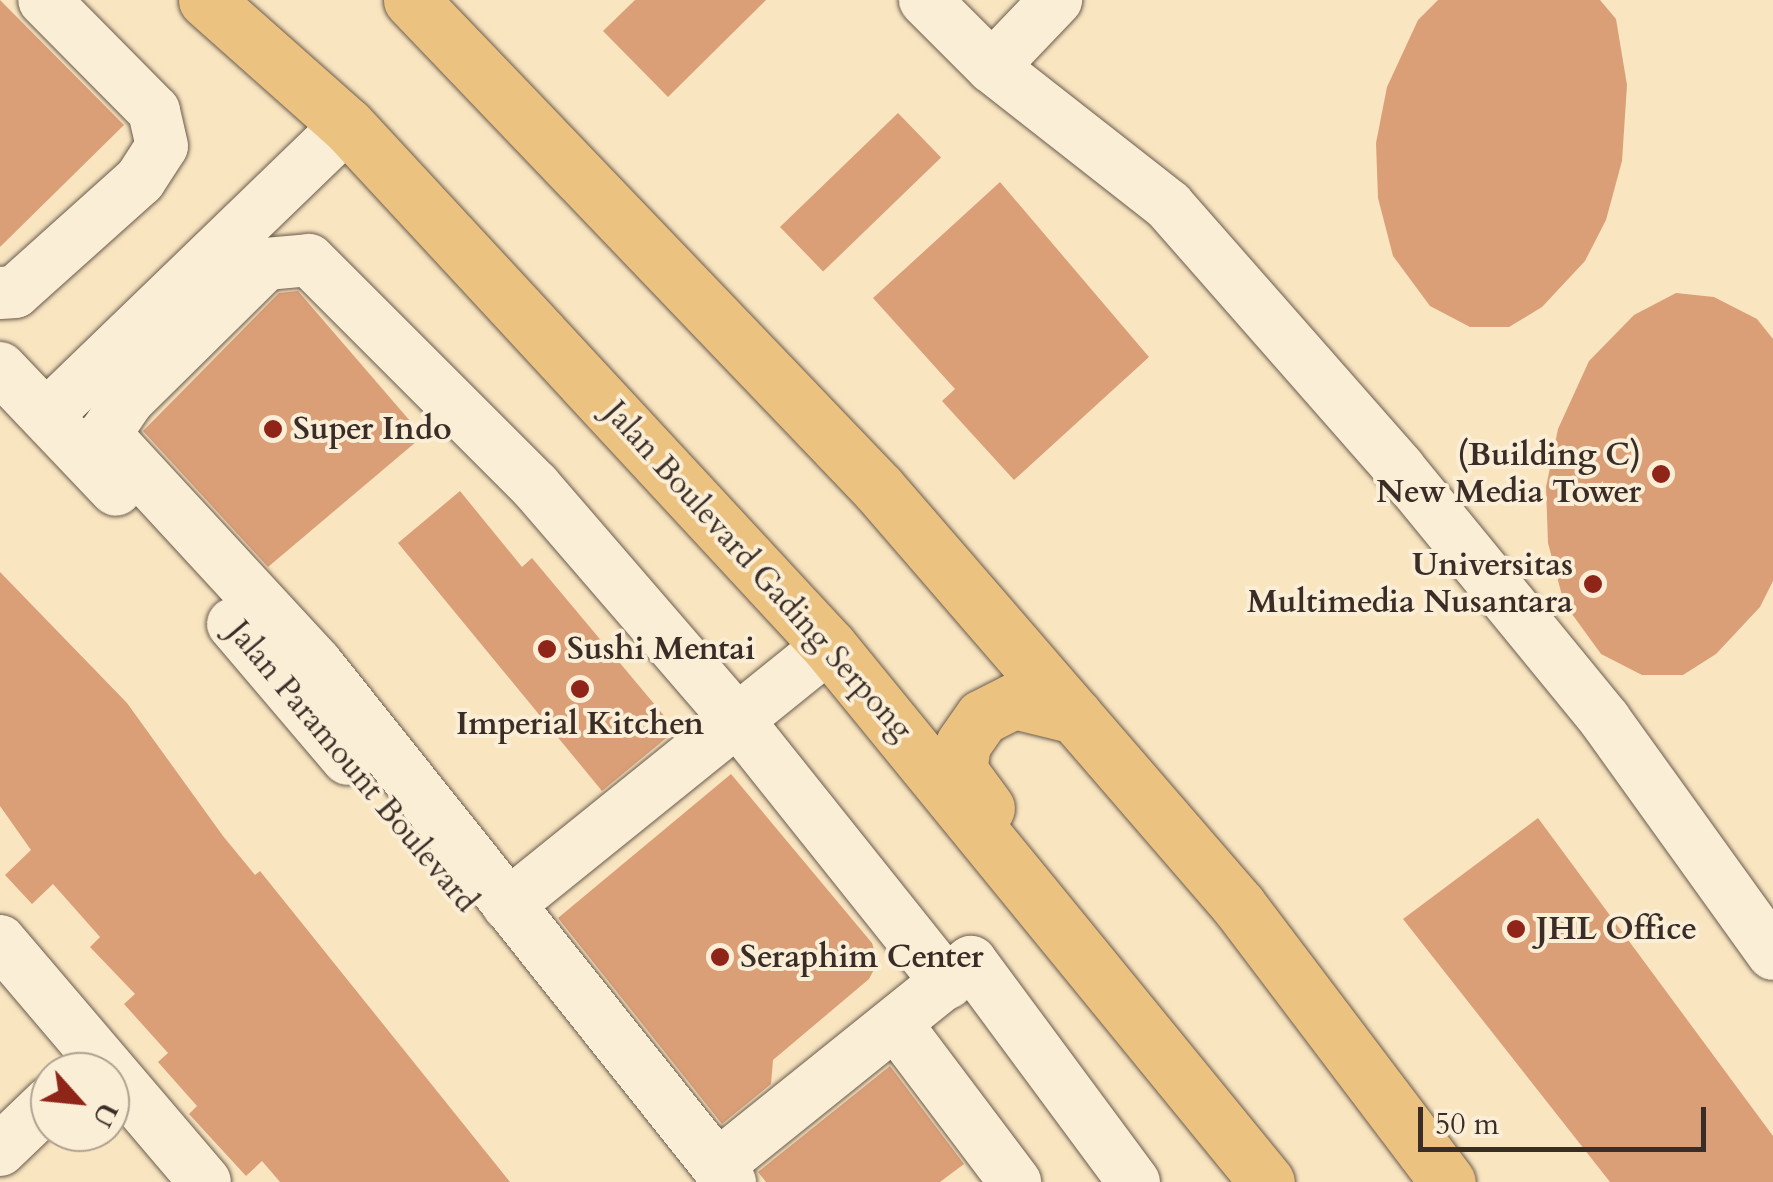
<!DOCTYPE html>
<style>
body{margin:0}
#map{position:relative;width:1773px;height:1182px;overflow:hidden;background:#f9e5c0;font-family:Cardo,serif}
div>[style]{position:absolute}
.building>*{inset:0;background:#db9f78;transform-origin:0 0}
.roads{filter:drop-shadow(0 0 2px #6a5b4d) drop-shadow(0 0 2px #6a5b4d)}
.minor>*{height:52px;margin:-26px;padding:0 26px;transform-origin:26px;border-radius:26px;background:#fbeed6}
.major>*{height:55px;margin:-27.5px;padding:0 27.5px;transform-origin:27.5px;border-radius:27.5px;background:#ecc280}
.dots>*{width:28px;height:28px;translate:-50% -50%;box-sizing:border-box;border:5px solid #fbeed6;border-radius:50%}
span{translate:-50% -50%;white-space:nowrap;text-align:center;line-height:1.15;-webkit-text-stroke:8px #fbeed6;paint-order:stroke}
.poi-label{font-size:32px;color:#3a2d27;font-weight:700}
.left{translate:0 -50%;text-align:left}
.right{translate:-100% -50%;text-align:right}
.street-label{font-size:32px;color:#3a2d27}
.north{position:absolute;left:30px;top:1052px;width:100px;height:100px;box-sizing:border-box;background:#fbeed6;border:2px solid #aea190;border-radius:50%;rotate:117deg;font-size:28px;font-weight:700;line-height:40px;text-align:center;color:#3a2d27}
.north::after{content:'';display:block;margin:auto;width:35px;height:45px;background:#8f2418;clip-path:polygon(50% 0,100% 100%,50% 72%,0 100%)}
.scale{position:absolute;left:1418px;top:1107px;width:288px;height:45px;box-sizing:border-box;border:5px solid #3a2d27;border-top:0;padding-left:12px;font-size:30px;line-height:35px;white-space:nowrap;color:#3a2d27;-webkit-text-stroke:8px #fbeed6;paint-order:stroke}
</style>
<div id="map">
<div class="building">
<div style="clip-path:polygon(0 0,124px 125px,0 247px)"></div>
<div style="clip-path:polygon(635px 0,766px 0,668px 97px,603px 31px)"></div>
<div style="clip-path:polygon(1438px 0,1600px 0,1616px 19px,1627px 85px,1622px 161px,1606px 220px,1585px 261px,1542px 307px,1509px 327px,1470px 327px,1430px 306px,1393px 256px,1378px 198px,1376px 143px,1387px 87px,1418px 20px)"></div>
<div style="left:898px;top:113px;width:62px;height:164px;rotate:46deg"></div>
<div style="clip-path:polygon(1000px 182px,1149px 357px,1014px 480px,942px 401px,955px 389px,873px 298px)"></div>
<div style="clip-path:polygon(298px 291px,423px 436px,268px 567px,143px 431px,279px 293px)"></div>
<div style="clip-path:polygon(1676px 293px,1714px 297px,1757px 319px,1773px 339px,1773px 581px,1760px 607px,1716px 654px,1683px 675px,1642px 675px,1601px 654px,1564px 603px,1548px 543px,1546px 487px,1558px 429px,1589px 361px,1634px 315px)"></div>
<div style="clip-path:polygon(460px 491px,522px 567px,532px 558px,676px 730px,602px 791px,398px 543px)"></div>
<div style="clip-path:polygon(0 572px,127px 703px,223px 836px,255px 875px,260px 871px,510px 1182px,280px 1182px,262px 1161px,246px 1176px,189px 1114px,197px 1106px,158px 1062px,168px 1053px,124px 1004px,135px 994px,90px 947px,100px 937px,53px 884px,32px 904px,5px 875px,31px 850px,0 806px)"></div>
<div style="clip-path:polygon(731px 774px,872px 943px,878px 962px,869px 979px,773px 1060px,771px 1084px,722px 1124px,558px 918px)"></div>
<div style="clip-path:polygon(1538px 818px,1773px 1136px,1773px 1182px,1610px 1182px,1403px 919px)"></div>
<div style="clip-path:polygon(890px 1066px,964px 1164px,940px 1182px,766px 1182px,758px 1172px)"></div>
</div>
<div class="roads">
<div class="minor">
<div style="left:925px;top:0;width:95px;rotate:45deg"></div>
<div style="left:992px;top:67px;width:225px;rotate:38.1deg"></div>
<div style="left:1169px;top:206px;width:349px;rotate:48.7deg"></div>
<div style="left:1399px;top:468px;width:325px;rotate:50.7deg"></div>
<div style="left:1605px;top:720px;width:288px;rotate:54.3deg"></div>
<div style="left:992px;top:67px;width:93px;rotate:-46.3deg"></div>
<div style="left:0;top:293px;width:15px;rotate:-4deg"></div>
<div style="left:15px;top:292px;width:168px;rotate:-41.9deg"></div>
<div style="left:140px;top:180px;width:40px;rotate:-57.1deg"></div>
<div style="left:162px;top:146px;width:36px;rotate:-103deg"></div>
<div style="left:154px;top:111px;width:156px;rotate:-134.7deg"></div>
<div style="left:0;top:368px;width:168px;rotate:46.4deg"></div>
<div style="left:48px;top:414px;width:416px;rotate:-44deg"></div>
<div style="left:233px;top:624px;width:177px;rotate:49.6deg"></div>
<div style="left:508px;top:905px;width:412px;rotate:-38.9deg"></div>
<div style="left:0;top:941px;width:316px;rotate:49.6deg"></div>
<div style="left:896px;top:1024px;width:198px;rotate:53deg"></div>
<div style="left:0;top:1150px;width:69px;rotate:-43.8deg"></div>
<div style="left:717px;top:1166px;width:326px;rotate:-38.8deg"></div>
<div style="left:971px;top:962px;width:274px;rotate:53.5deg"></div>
<div style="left:730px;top:1182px;width:662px;rotate:-128.57deg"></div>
<div style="left:317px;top:664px;width:313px;rotate:-132.7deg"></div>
<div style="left:105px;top:434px;width:41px;rotate:-55.9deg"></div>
<div style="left:128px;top:400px;width:194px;rotate:-44.6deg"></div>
<div style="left:266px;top:264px;width:43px;rotate:-5.3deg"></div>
<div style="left:309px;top:260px;width:320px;rotate:45deg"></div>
<div style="left:535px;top:486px;width:312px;rotate:49.2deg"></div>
<div style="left:739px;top:722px;width:334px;rotate:51.4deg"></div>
</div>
<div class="major">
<div style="left:206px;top:0;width:188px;rotate:41.6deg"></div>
<div style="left:347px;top:125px;width:710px;rotate:47.23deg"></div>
<div style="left:829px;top:646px;width:692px;rotate:50.75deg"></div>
<div style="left:411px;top:0;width:675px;rotate:46.26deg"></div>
<div style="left:878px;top:488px;width:552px;rotate:49.18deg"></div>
<div style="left:1239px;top:906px;width:346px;rotate:52.9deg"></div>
<div style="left:987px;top:808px;width:47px;rotate:-126.4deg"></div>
<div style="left:959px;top:770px;width:26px;rotate:-81deg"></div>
<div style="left:963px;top:744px;width:33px;rotate:-55deg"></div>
<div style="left:982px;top:717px;width:36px;rotate:-27deg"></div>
<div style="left:1014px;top:701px;width:63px;rotate:13.8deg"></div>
</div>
</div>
<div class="dots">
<div style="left:273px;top:429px;background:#8f2418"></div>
<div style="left:1661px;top:474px;background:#8f2418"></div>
<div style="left:1593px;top:584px;background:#8f2418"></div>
<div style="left:547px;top:649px;background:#8f2418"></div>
<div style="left:580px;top:689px;background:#8f2418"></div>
<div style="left:1516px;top:929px;background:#8f2418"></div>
<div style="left:720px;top:957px;background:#8f2418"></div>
</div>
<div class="poi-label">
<span class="left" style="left:293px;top:429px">Super Indo</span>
<span class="right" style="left:1641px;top:474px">(Building C)<br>New Media Tower</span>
<span class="right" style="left:1573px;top:584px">Universitas<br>Multimedia Nusantara</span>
<span class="left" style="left:567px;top:649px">Sushi Mentai</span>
<span style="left:580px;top:724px">Imperial Kitchen</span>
<span class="left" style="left:1536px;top:929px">JHL Office</span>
<span class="left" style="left:740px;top:957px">Seraphim Center</span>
</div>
<div class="street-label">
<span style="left:758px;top:571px;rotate:48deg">Jalan Boulevard Gading Serpong</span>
<span style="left:352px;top:767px;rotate:50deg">Jalan Paramount Boulevard</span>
</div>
<div class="north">U</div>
<div class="scale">50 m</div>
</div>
